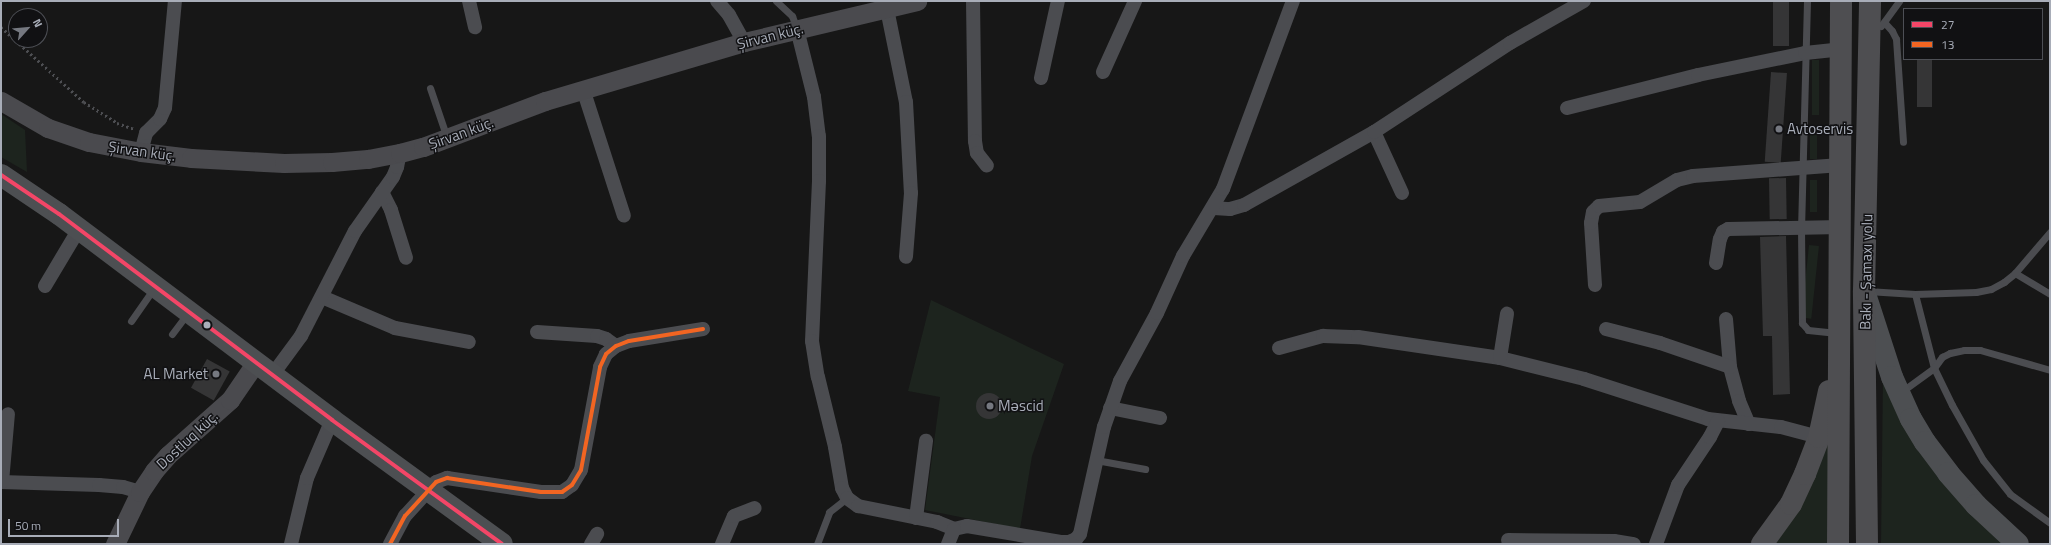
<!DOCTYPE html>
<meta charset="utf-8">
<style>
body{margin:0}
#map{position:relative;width:2051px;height:545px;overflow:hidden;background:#171717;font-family:"Titillium Web",sans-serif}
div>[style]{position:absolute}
.green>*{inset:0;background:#1d241e;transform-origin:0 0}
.building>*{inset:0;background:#353536;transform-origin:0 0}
.round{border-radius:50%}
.path>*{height:2.5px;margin-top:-1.25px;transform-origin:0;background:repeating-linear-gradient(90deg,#4d4e52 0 2px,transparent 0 5px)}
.lane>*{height:7px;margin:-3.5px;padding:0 3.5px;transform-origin:3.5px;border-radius:3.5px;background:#4b4c50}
.street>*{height:14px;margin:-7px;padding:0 7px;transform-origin:7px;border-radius:7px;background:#4b4c50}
.secondary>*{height:19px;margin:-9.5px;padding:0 9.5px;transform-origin:9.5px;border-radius:9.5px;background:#4a4a4e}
.primary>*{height:22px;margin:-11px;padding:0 11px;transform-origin:11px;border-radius:11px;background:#4d4f52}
.highway>*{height:22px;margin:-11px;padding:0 11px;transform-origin:11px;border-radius:11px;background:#4e4e51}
.bus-1>*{height:4px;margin:-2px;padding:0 2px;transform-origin:2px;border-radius:2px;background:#f34667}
.bus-2>*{height:4px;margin:-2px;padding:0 2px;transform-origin:2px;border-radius:2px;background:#f26522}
.dots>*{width:11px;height:11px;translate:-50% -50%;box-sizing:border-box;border:2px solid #111113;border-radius:50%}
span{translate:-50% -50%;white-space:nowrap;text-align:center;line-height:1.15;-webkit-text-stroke:3px #111113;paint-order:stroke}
.street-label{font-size:15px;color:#a8adb8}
.poi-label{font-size:15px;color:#a8adb8}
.left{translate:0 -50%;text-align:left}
.right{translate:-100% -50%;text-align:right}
.frame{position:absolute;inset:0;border:2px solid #a8adb8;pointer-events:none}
.legend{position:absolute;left:1903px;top:8px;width:140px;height:52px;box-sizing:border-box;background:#111113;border:1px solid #4d4f55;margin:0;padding:5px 7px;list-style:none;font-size:12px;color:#a8adb8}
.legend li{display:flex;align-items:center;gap:8px;height:20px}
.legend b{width:20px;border:1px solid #4d4f55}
.north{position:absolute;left:8px;top:8px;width:40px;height:40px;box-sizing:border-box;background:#111113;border:1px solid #4d4f55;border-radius:50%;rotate:63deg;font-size:11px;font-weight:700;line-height:16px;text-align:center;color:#a8adb8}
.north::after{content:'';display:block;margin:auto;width:14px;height:18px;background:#757880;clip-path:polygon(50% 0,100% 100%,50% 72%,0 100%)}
.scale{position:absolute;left:8px;top:519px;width:111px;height:18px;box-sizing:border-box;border:2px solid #a8adb8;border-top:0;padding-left:5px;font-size:12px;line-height:14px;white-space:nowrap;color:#a8adb8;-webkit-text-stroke:3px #111113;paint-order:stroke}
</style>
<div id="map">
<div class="green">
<div style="left:1812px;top:60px;width:7px;height:55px"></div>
<div style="clip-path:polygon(1px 114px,25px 130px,27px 172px,1px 157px)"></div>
<div style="left:1810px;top:131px;width:7px;height:28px"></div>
<div style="left:1810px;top:180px;width:7px;height:32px"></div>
<div style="left:1809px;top:245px;width:10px;height:73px;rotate:6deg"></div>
<div style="clip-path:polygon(931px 300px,1064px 364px,1032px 456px,1020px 529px,925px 510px,940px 397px,908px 391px)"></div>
<div style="clip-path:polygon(1883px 375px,2003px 544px,1881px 544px)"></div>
<div style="clip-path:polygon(1829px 432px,1827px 544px,1773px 544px)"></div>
</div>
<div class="building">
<div style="left:1773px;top:1px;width:16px;height:45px"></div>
<div style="left:1917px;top:59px;width:15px;height:48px"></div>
<div style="left:1771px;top:72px;width:16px;height:90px;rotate:4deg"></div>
<div style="left:1786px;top:178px;width:41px;height:17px;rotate:89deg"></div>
<div style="clip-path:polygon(1786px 236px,1790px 394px,1773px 395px,1772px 336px,1763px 336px,1760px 237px)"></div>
<div style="left:207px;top:359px;width:26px;height:33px;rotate:29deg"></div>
<div class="round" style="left:976px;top:393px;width:26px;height:26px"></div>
</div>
<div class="path">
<div style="left:1px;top:27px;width:112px;rotate:42.1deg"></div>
<div style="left:84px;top:102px;width:39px;rotate:32deg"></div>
<div style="left:117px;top:123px;width:18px;rotate:19deg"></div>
</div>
<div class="lane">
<div style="left:776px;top:1px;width:22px;rotate:43deg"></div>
<div style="left:792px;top:16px;width:14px;rotate:69deg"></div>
<div style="left:1807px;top:1px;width:227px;rotate:91.5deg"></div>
<div style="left:1801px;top:228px;width:95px;rotate:89.4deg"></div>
<div style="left:1802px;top:323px;width:9px;rotate:49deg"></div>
<div style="left:1808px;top:330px;width:29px;rotate:6deg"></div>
<div style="left:1884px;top:22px;width:12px;rotate:48deg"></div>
<div style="left:1892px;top:31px;width:9px;rotate:63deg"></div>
<div style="left:1896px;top:39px;width:103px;rotate:86.1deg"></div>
<div style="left:1881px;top:26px;width:31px;rotate:-54deg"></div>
<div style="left:430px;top:88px;width:53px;rotate:71.2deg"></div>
<div style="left:2015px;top:273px;width:41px;rotate:31deg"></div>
<div style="left:1867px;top:291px;width:48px;rotate:3.6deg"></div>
<div style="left:1915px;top:294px;width:61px;rotate:-1.9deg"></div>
<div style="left:1976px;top:292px;width:15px;rotate:-11deg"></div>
<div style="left:1991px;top:289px;width:15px;rotate:-28deg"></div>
<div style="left:2004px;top:282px;width:14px;rotate:-39deg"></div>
<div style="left:2015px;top:273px;width:54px;rotate:-49.5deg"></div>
<div style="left:1915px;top:294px;width:76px;rotate:75.6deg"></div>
<div style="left:1934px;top:368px;width:41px;rotate:64.1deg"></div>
<div style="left:1952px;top:405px;width:63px;rotate:60.6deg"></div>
<div style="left:1983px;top:460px;width:43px;rotate:51.5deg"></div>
<div style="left:2010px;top:494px;width:49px;rotate:35.9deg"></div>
<div style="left:131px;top:321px;width:40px;rotate:-55.1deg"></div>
<div style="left:172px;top:334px;width:26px;rotate:-53deg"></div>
<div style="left:1901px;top:392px;width:41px;rotate:-36deg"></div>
<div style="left:1934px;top:368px;width:14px;rotate:-54deg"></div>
<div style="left:1942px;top:357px;width:9px;rotate:-27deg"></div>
<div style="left:1950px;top:353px;width:14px;rotate:-12deg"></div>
<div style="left:1964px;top:350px;width:16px"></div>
<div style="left:1980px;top:350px;width:73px;rotate:15.9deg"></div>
<div style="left:1096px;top:460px;width:50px;rotate:10.4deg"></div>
<div style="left:817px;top:544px;width:34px;rotate:-69deg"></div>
<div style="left:829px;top:512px;width:23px;rotate:-38deg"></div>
</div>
<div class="street">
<div style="left:469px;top:1px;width:27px;rotate:77deg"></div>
<div style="left:717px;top:1px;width:18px;rotate:49deg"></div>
<div style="left:729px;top:15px;width:31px;rotate:61deg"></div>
<div style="left:973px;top:1px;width:140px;rotate:89.2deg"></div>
<div style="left:975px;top:141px;width:12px;rotate:81deg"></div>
<div style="left:977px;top:153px;width:16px;rotate:52deg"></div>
<div style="left:887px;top:9px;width:95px;rotate:78.5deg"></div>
<div style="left:906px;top:102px;width:91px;rotate:86.9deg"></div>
<div style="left:911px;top:193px;width:64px;rotate:94.5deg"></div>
<div style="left:797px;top:29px;width:70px;rotate:76deg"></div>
<div style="left:814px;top:97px;width:39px;rotate:83deg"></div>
<div style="left:819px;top:136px;width:45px;rotate:90deg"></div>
<div style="left:819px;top:181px;width:160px;rotate:92.5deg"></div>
<div style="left:812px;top:341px;width:36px;rotate:81deg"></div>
<div style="left:818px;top:377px;width:72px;rotate:76.3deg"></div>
<div style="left:835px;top:447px;width:42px;rotate:80.3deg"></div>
<div style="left:842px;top:488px;width:11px;rotate:63deg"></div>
<div style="left:847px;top:498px;width:14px;rotate:36deg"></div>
<div style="left:858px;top:506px;width:81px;rotate:11.4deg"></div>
<div style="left:937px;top:522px;width:18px;rotate:22deg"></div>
<div style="left:1103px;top:72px;width:78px;rotate:-65.7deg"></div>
<div style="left:1041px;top:78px;width:79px;rotate:-77.6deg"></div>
<div style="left:583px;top:89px;width:133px;rotate:72.1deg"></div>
<div style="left:1567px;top:108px;width:135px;rotate:-14.1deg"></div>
<div style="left:1698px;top:75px;width:109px;rotate:-11.6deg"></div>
<div style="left:1805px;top:53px;width:36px;rotate:-6deg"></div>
<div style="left:1374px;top:132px;width:67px;rotate:65.3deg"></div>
<div style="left:141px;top:152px;width:20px;rotate:-75deg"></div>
<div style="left:146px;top:133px;width:20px;rotate:-45deg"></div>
<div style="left:160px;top:119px;width:12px;rotate:-66deg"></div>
<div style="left:165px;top:108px;width:107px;rotate:-84.7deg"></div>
<div style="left:382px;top:192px;width:20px;rotate:63deg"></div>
<div style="left:391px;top:210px;width:50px;rotate:72.6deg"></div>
<div style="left:1214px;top:208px;width:16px;rotate:4deg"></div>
<div style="left:1230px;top:209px;width:15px;rotate:-16deg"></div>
<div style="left:1244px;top:205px;width:149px;rotate:-29.3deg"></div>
<div style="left:1374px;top:132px;width:163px;rotate:-33.2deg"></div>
<div style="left:1510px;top:43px;width:85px;rotate:-29.6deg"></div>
<div style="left:1716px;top:263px;width:24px;rotate:-81deg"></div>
<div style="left:1720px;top:239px;width:8px;rotate:-67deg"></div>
<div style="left:1723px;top:232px;width:6px;rotate:-31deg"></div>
<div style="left:1728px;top:229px;width:113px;rotate:-1deg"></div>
<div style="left:1595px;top:285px;width:62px;rotate:-93.7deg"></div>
<div style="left:1591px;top:223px;width:11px;rotate:-80deg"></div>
<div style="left:1593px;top:212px;width:8px;rotate:-45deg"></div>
<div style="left:1599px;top:206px;width:41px;rotate:-5.6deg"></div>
<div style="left:1640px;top:202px;width:43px;rotate:-30.7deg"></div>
<div style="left:1677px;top:180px;width:16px;rotate:-14deg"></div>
<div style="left:1693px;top:176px;width:148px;rotate:-4.3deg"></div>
<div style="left:45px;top:286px;width:66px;rotate:-59.2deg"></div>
<div style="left:322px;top:297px;width:79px;rotate:23deg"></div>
<div style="left:395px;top:328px;width:75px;rotate:10.7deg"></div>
<div style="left:1726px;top:319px;width:48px;rotate:85.2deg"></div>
<div style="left:1730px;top:367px;width:35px;rotate:75deg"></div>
<div style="left:1739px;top:401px;width:25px;rotate:67deg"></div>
<div style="left:1606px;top:329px;width:56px;rotate:14.5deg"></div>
<div style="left:1660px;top:343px;width:74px;rotate:18.9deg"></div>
<div style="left:537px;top:332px;width:60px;rotate:3.8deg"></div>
<div style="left:597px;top:336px;width:9px;rotate:18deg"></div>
<div style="left:606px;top:339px;width:12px;rotate:35deg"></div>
<div style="left:1279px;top:348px;width:46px;rotate:-15.3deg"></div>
<div style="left:1323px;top:336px;width:35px;rotate:2deg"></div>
<div style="left:1358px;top:337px;width:144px;rotate:8.4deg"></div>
<div style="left:1500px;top:358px;width:87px;rotate:14deg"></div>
<div style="left:1584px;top:379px;width:130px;rotate:17.9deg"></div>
<div style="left:1708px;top:419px;width:73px;rotate:6.3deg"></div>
<div style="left:1781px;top:427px;width:39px;rotate:15deg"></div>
<div style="left:1500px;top:358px;width:45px;rotate:-81deg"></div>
<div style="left:273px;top:374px;width:47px;rotate:-53.6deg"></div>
<div style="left:301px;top:336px;width:118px;rotate:-62.8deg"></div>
<div style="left:355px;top:231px;width:66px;rotate:-54.9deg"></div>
<div style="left:393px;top:177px;width:11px;rotate:-68deg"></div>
<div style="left:397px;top:167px;width:14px;rotate:-78deg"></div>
<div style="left:1110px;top:408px;width:51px;rotate:11.3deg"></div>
<div style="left:1px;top:482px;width:98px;rotate:1.8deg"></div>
<div style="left:99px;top:485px;width:24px;rotate:5deg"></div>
<div style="left:123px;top:487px;width:18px;rotate:16deg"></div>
<div style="left:2px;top:482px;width:68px;rotate:-85deg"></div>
<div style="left:916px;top:518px;width:78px;rotate:-82.6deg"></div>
<div style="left:954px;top:529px;width:13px;rotate:-13deg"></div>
<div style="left:967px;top:526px;width:95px;rotate:9.7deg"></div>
<div style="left:1061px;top:542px;width:8px"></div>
<div style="left:1069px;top:542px;width:8px;rotate:-23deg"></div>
<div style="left:1076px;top:539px;width:6px;rotate:-51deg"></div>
<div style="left:1080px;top:534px;width:110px;rotate:-77.4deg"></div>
<div style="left:1104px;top:427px;width:49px;rotate:-70.8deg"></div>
<div style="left:1120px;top:381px;width:77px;rotate:-61.4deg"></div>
<div style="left:1157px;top:313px;width:63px;rotate:-65.5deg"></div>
<div style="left:1183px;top:256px;width:78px;rotate:-59.2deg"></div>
<div style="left:1223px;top:189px;width:201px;rotate:-69.6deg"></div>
<div style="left:1508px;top:540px;width:106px;rotate:0.5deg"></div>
<div style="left:1614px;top:541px;width:20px;rotate:9deg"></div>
<div style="left:291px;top:544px;width:68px;rotate:-76.4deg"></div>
<div style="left:307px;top:478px;width:63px;rotate:-66.7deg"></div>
<div style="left:390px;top:544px;width:32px;rotate:-62deg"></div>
<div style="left:405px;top:516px;width:46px;rotate:-47.6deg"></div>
<div style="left:436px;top:482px;width:12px;rotate:-20deg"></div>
<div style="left:447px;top:478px;width:95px;rotate:8.5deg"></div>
<div style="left:541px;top:492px;width:21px"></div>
<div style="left:562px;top:492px;width:12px;rotate:-35deg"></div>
<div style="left:572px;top:485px;width:17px;rotate:-59deg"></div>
<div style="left:581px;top:470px;width:105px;rotate:-79.5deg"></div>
<div style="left:600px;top:367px;width:14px;rotate:-65deg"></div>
<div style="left:606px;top:354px;width:13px;rotate:-39deg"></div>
<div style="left:616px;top:346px;width:14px;rotate:-21deg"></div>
<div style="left:629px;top:341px;width:75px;rotate:-9.2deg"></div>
<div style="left:591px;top:544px;width:12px;rotate:-59deg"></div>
<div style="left:722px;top:544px;width:30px;rotate:-67deg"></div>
<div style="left:734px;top:516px;width:22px;rotate:-21deg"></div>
<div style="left:948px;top:544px;width:16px;rotate:-68deg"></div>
<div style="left:1656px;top:544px;width:63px;rotate:-69.6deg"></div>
<div style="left:1678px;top:485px;width:58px;rotate:-56.3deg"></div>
<div style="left:1710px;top:437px;width:18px;rotate:-63deg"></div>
</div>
<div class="secondary">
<div style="left:1px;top:101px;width:54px;rotate:29.9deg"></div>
<div style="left:48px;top:128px;width:43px;rotate:18.9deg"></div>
<div style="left:89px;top:142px;width:53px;rotate:10.9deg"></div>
<div style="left:141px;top:152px;width:50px;rotate:6.8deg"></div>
<div style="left:191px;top:158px;width:93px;rotate:3.1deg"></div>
<div style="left:284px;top:163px;width:48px;rotate:-1.2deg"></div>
<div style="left:332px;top:162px;width:36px;rotate:-5deg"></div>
<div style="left:368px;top:159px;width:33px;rotate:-11deg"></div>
<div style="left:400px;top:153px;width:24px;rotate:-15deg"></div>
<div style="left:423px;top:147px;width:130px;rotate:-20.7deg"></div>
<div style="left:545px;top:101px;width:208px;rotate:-16.5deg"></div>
<div style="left:744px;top:42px;width:178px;rotate:-13.3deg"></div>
<div style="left:115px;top:544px;width:58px;rotate:-64.3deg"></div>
<div style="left:140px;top:492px;width:25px;rotate:-56deg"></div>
<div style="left:154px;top:471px;width:21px;rotate:-49deg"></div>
<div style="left:168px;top:455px;width:83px;rotate:-41.6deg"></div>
<div style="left:230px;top:400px;width:46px;rotate:-55.6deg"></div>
</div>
<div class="primary">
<div style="left:1px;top:175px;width:70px;rotate:33.9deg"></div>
<div style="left:59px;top:214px;width:342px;rotate:37deg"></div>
<div style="left:332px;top:420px;width:210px;rotate:36.1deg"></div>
<div style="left:1866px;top:297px;width:84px;rotate:72deg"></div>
<div style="left:1892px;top:377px;width:46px;rotate:65.7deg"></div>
<div style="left:1911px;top:419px;width:27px;rotate:59deg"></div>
<div style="left:1925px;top:442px;width:39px;rotate:53deg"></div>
<div style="left:1948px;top:473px;width:43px;rotate:48.8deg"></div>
<div style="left:1976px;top:505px;width:57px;rotate:42.9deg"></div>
</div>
<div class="highway">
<div style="left:1762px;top:544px;width:49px;rotate:-54.1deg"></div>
<div style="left:1791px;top:504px;width:33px;rotate:-65deg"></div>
<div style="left:1805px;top:474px;width:40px;rotate:-69deg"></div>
<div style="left:1819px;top:437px;width:47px;rotate:-77.7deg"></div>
<div style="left:1838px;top:544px;width:543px;rotate:-89.68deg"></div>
<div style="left:1867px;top:544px;width:253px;rotate:-90.7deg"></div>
<div style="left:1864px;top:291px;width:290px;rotate:-88.8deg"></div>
</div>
<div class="bus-1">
<div style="left:1px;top:175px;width:70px;rotate:33.9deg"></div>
<div style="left:59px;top:214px;width:342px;rotate:37deg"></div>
<div style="left:332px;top:420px;width:210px;rotate:36.1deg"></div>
</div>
<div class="bus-2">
<div style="left:390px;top:544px;width:32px;rotate:-62deg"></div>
<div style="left:405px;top:516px;width:46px;rotate:-47.6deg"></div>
<div style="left:436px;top:482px;width:12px;rotate:-20deg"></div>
<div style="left:447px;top:478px;width:95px;rotate:8.5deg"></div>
<div style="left:541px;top:492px;width:21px"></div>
<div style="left:562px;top:492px;width:12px;rotate:-35deg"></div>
<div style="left:572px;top:485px;width:17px;rotate:-59deg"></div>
<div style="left:581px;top:470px;width:105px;rotate:-79.5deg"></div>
<div style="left:600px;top:367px;width:14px;rotate:-65deg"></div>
<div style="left:606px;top:354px;width:13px;rotate:-39deg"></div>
<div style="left:616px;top:346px;width:14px;rotate:-21deg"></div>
<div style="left:629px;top:341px;width:75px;rotate:-9.2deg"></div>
</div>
<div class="dots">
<div style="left:1779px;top:129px;background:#757880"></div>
<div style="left:207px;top:325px;background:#a8adb8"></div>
<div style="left:216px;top:374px;background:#757880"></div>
<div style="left:990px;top:406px;background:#757880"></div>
</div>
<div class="street-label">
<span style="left:770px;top:36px;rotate:-14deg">Şirvan küç.</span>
<span style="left:461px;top:133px;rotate:-20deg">Şirvan küç.</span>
<span style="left:142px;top:151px;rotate:8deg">Şirvan küç.</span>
<span style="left:1866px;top:272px;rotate:-89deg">Bakı - Şamaxı yolu</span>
<span style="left:187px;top:440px;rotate:-43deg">Dostluq küç.</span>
</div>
<div class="poi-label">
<span class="left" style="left:1787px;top:129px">Avtoservis</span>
<span class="right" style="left:208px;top:374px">AL Market</span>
<span class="left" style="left:998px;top:406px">Məscid</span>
</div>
<div class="frame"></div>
<ul class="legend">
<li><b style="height:5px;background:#f34667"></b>27</li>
<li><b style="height:5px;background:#f26522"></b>13</li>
</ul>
<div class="north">N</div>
<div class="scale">50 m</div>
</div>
